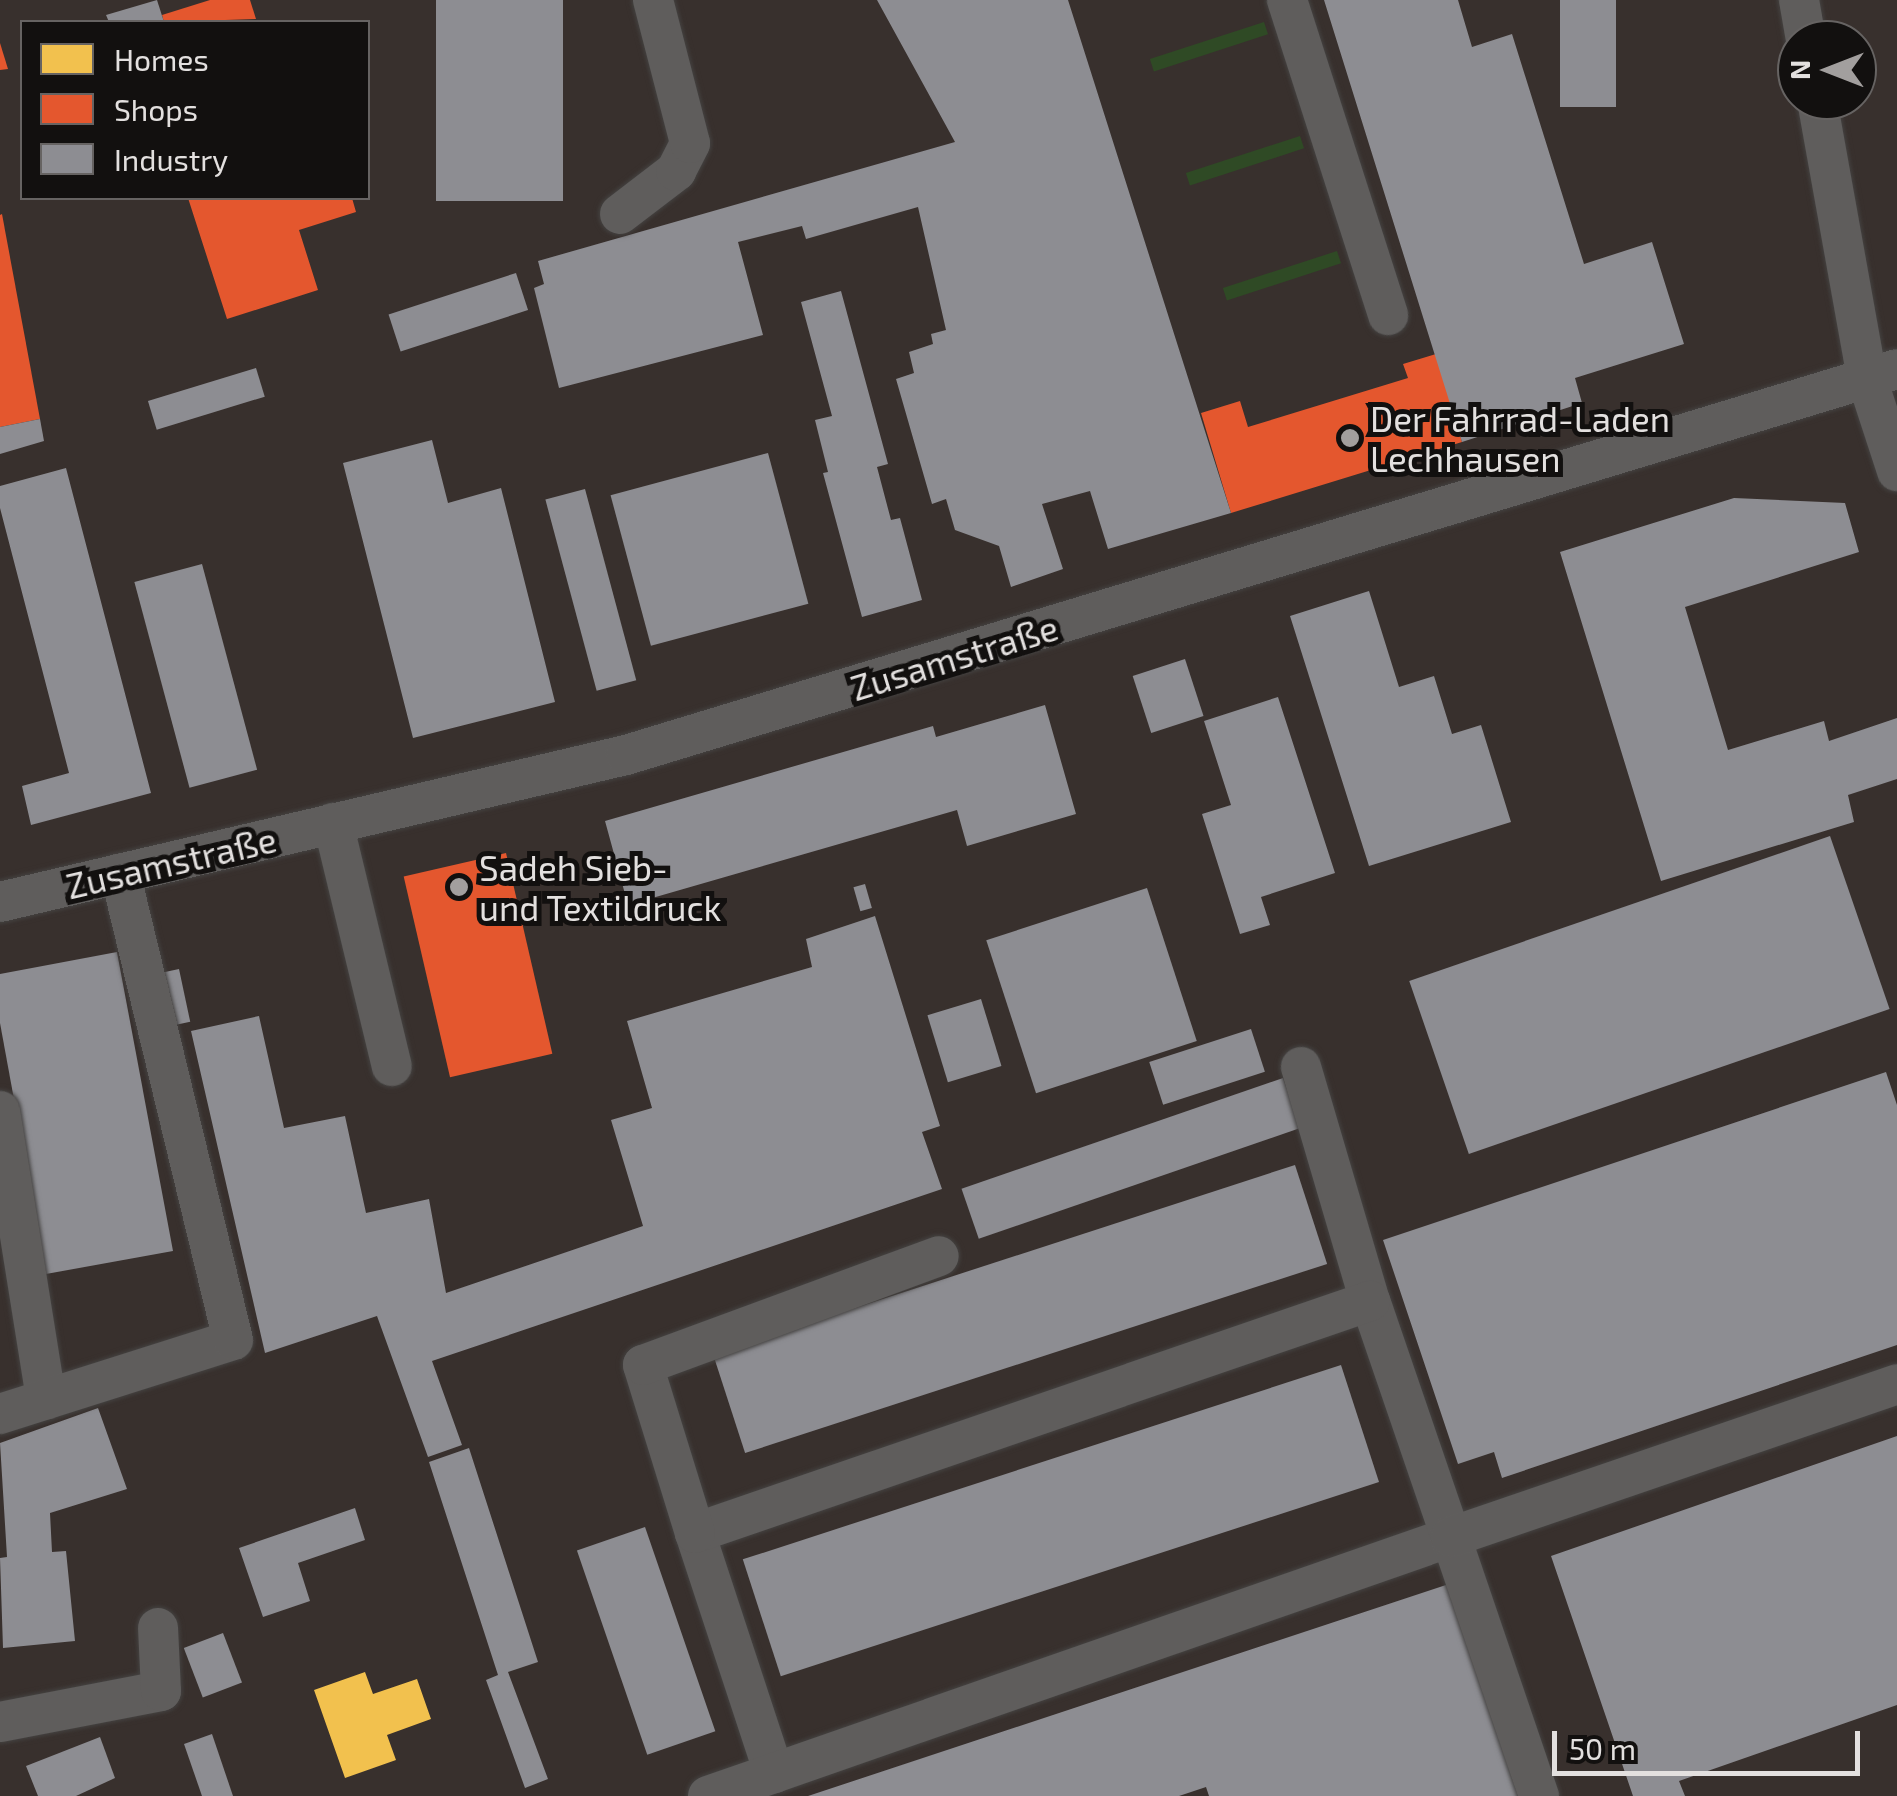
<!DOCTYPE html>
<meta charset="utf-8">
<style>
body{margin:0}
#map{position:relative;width:1897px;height:1796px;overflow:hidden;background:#292726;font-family:"Exo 2",sans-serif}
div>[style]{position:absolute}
.built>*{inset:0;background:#38302d}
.green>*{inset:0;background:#2f4a25;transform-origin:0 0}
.homes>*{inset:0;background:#f2c14e}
.shops>*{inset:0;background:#e4572e;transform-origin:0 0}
.industry>*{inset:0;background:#8d8d92;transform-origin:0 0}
.roads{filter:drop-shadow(0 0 2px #444241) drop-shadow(0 0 2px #444241)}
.minor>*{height:40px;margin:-20px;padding:0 20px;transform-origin:20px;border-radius:20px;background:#5f5d5c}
.dots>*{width:28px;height:28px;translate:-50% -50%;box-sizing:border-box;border:5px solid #12100f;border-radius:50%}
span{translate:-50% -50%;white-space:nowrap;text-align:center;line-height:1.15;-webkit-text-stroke:10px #12100f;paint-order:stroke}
.poi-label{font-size:35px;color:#e3e0df}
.left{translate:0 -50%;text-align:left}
.street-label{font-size:35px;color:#e3e0df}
.legend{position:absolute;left:20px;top:20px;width:350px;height:180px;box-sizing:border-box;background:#12100f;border:2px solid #666362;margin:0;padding:12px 18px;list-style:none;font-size:30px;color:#e3e0df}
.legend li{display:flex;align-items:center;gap:20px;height:50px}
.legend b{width:50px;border:2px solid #666362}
.north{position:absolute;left:1777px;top:20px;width:100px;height:100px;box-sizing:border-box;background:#12100f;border:2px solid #666362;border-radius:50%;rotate:270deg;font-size:28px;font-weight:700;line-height:40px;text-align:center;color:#e3e0df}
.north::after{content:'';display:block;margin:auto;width:35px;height:45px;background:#a29f9e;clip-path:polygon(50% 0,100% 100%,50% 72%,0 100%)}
.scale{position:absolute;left:1552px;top:1731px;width:308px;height:45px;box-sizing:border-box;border:5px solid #e3e0df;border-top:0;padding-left:12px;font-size:30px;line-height:35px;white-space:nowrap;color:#e3e0df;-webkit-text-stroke:8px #12100f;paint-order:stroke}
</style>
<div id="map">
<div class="built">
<div style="clip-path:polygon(evenodd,0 0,1897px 0,1897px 1796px,0 1796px,0 0,22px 22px,368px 22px,368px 198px,22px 198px,22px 22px,0 0,1797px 40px,1857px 40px,1857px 100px,1797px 100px,1797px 40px)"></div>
</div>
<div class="green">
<div style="left:1264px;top:22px;width:13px;height:120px;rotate:72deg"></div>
<div style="left:1300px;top:136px;width:13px;height:120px;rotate:72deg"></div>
<div style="left:1337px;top:251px;width:13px;height:120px;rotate:72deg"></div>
</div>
<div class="homes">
<div style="clip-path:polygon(365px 1672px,373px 1694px,417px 1679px,431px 1719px,387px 1735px,396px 1760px,345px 1778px,314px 1690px)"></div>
</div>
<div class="shops">
<div style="clip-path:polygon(210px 0,250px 0,256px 19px,164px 22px,162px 15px)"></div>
<div style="clip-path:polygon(0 43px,8px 69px,0 70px)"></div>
<div style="clip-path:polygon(188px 198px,352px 198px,356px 212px,299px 230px,318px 290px,227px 319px)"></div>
<div style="clip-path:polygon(2px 214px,40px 419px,0 427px,0 215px)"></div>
<div style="clip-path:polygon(1436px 354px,1462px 442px,1231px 513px,1201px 413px,1240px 401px,1248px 427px,1408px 378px,1403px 364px)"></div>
<div style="left:506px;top:853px;width:206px;height:105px;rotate:77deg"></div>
</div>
<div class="industry">
<div style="clip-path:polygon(157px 0,164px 22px,109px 22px,106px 15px)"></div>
<div style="left:436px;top:0;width:127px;height:201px"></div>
<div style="clip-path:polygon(877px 0,1068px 0,1231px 513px,1108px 549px,1090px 491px,1042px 504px,1063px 569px,1011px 587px,999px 546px,955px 530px,946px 499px,932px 504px,896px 379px,914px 373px,909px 352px,933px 344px,931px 334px,946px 330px,918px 207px,806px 239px,802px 226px,738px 242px,763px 335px,559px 388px,534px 288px,544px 284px,538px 261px,955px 142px)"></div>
<div style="clip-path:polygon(1324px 0,1458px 0,1472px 47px,1512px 34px,1584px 264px,1652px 242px,1684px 344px,1575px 378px,1582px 403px,1462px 442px)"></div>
<div style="left:1560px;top:0;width:56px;height:107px"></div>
<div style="left:516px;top:273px;width:39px;height:134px;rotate:72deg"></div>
<div style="clip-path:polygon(841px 291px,888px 464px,877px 467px,891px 520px,900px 518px,922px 600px,862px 617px,823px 473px,828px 472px,815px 420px,832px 416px,801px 302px)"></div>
<div style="left:256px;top:368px;width:30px;height:113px;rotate:73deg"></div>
<div style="clip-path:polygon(40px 419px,44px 441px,0 454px,0 427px)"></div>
<div style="clip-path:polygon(432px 440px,448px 503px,501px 488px,555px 702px,413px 738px,343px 463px)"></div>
<div style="left:768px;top:453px;width:156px;height:163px;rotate:75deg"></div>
<div style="clip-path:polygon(66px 468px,151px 793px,31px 825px,22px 786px,69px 773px,0 508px,0 486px)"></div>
<div style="left:585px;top:489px;width:198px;height:41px;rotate:75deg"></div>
<div style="clip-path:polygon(1734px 498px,1845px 503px,1859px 552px,1685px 607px,1728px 750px,1824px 721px,1829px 741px,1897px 718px,1897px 779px,1848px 795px,1854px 822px,1661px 881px,1560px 552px)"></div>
<div style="left:202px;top:564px;width:213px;height:70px;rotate:75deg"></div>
<div style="clip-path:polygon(1369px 591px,1399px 687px,1434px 676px,1452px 734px,1481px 725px,1511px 822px,1369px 866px,1290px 616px)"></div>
<div style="left:1185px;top:659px;width:60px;height:55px;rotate:72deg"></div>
<div style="clip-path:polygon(1278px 697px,1335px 873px,1261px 897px,1270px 925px,1240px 934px,1202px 814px,1231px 805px,1204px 721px)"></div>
<div style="clip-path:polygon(1045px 705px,1076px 814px,967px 846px,957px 810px,628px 905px,605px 821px,933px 726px,936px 737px)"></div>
<div style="left:1830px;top:836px;width:183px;height:445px;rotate:71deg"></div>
<div style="left:865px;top:884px;width:25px;height:12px;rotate:74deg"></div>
<div style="left:1147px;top:888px;width:161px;height:169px;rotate:72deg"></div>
<div style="clip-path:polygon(875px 916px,940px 1126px,922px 1132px,942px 1189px,432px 1361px,462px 1445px,428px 1457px,377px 1316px,265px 1353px,191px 1031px,259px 1016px,284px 1128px,345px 1116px,366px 1213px,429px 1199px,446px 1293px,643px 1226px,611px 1120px,652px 1108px,627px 1021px,812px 967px,806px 939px)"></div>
<div style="clip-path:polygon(117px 952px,173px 1251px,46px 1274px,0 1023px,0 974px)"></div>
<div style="left:179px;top:969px;width:54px;height:25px;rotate:78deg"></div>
<div style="left:981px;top:999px;width:70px;height:56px;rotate:73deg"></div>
<div style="left:1251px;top:1029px;width:45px;height:107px;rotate:72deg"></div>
<div style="clip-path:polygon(1886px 1072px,1897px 1105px,1897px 1345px,1502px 1478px,1494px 1452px,1458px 1464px,1383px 1240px)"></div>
<div style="left:1283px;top:1078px;width:53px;height:340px;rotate:71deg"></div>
<div style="left:1295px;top:1165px;width:104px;height:612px;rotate:72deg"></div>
<div style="left:1341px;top:1365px;width:123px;height:629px;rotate:72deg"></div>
<div style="clip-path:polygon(98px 1408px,127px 1489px,50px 1513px,52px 1552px,66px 1551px,75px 1641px,3px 1648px,0 1558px,7px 1557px,0 1443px)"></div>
<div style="clip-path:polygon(1897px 1436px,1897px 1705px,1679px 1781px,1685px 1796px,1633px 1796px,1551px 1556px)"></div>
<div style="clip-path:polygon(469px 1448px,538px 1662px,508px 1672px,548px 1779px,525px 1788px,486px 1680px,498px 1675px,429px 1462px)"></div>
<div style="clip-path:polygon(355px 1508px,365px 1540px,298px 1563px,310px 1601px,263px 1617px,239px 1548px)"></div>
<div style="left:645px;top:1527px;width:216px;height:72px;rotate:71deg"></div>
<div style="clip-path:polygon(1449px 1584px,1518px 1796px,1209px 1796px,1206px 1787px,1179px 1796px,808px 1796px)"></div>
<div style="left:223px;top:1633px;width:53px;height:42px;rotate:69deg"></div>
<div style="clip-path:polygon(212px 1734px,233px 1796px,202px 1796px,184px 1744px)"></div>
<div style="clip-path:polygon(100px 1737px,115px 1778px,76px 1796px,38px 1796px,26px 1766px)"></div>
</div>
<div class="roads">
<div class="minor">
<div style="left:1287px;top:0;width:331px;rotate:72.2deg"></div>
<div style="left:1799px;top:0;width:41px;rotate:80.1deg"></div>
<div style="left:1817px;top:100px;width:283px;rotate:79.8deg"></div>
<div style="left:1867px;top:379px;width:97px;rotate:71.9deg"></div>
<div style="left:620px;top:214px;width:71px;rotate:-37.5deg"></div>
<div style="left:676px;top:171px;width:31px;rotate:-63deg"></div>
<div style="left:690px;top:143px;width:148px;rotate:-104.5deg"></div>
<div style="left:333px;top:823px;width:250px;rotate:76.4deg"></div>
<div style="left:0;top:902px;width:643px;rotate:-13.22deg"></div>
<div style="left:626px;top:755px;width:1328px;rotate:-16.89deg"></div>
<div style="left:1301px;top:1067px;width:244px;rotate:73.6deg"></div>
<div style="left:0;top:1111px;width:292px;rotate:80.9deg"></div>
<div style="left:0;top:1414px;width:244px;rotate:-17.6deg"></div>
<div style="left:233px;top:1340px;width:480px;rotate:-103.6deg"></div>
<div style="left:695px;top:1533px;width:253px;rotate:71.8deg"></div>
<div style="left:0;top:1722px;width:164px;rotate:-10.9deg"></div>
<div style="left:161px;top:1691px;width:63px;rotate:-92.7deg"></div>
<div style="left:708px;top:1796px;width:787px;rotate:-19.22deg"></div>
<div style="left:1451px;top:1537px;width:250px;rotate:-108.9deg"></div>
<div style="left:1370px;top:1301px;width:714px;rotate:161.03deg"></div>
<div style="left:695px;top:1533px;width:176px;rotate:-107.2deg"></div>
<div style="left:643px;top:1365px;width:315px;rotate:-20.2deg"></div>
<div style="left:1539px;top:1796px;width:274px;rotate:-108.8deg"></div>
<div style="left:1451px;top:1537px;width:472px;rotate:-18.9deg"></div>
</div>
</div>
<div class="dots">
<div style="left:1350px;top:438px;background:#a29f9e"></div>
<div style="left:459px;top:887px;background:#a29f9e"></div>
</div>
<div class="poi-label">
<span class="left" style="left:1370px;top:438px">Der Fahrrad-Laden<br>Lechhausen</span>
<span class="left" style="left:479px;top:887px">Sadeh Sieb-<br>und Textildruck</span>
</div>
<div class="street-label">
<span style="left:954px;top:657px;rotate:-17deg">Zusamstraße</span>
<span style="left:171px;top:862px;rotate:-13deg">Zusamstraße</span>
</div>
<ul class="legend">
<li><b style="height:28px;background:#f2c14e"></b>Homes</li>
<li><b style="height:28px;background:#e4572e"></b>Shops</li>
<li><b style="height:28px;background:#8d8d92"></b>Industry</li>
</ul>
<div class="north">N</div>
<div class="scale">50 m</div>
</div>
